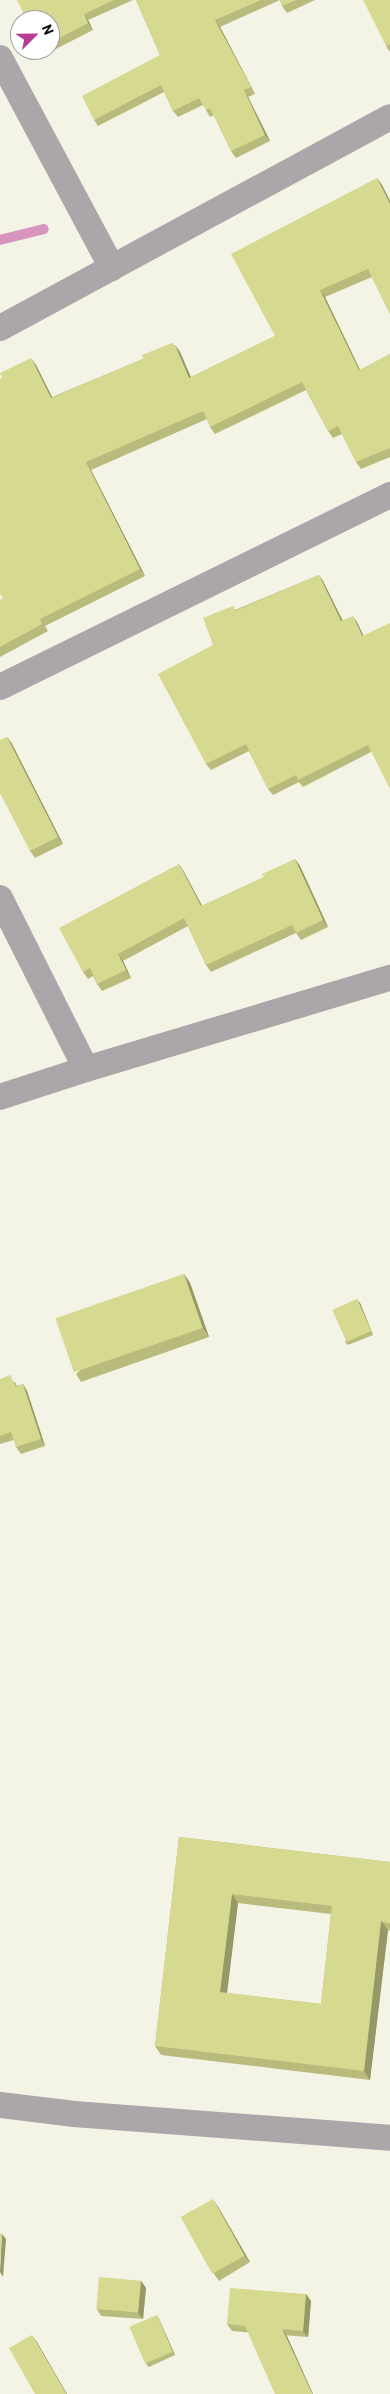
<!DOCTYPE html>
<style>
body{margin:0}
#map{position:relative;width:390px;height:2394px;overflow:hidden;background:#f3f4e5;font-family:Barlow,sans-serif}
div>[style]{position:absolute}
.stream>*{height:10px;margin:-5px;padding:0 5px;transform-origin:5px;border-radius:5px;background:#d795be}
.street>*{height:26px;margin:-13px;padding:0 13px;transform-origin:13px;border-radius:13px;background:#aca6aa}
.wall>*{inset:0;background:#b8bb7c}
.shaded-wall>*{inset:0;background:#969865}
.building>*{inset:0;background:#d6d990;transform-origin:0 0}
span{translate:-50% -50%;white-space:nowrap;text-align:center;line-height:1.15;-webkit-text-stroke:5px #fff;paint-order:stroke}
.north{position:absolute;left:10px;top:10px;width:50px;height:50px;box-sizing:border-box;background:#fff;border:1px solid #9e9e9c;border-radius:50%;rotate:67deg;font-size:14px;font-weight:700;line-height:20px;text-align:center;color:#0c0c07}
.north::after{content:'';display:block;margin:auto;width:18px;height:22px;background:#b63d92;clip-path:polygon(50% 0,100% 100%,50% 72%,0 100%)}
</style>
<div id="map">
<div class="stream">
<div style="left:0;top:240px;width:45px;rotate:-14deg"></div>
</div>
<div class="street">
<div style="left:0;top:58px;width:238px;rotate:61.9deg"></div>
<div style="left:0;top:328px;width:443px;rotate:-28.4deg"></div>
<div style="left:0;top:687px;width:435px;rotate:-26.2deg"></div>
<div style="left:0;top:898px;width:191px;rotate:63.3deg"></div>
<div style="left:0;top:1097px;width:90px;rotate:-18deg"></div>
<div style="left:86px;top:1069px;width:317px;rotate:-16.7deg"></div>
<div style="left:0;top:2105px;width:75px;rotate:6.9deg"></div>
<div style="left:74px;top:2114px;width:317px;rotate:4.3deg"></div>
</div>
<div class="wall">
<div style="clip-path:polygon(17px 0,133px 0,88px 20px,93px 30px,46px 54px,43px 50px,50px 50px,50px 20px)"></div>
<div style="clip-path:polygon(136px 0,315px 0,287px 13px,282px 6px,280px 0,220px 27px,255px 94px,248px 97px,270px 141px,236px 158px,231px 151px,214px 115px,210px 117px,203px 105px,178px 117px,173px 111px,164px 92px,98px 126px,94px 120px,160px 55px)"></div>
<div style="clip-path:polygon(390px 0,390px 52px,386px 46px)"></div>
<div style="clip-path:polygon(377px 178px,382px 185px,390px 201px,390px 314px,372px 277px,325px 297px,360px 370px,390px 354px,390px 457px,361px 469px,356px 462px,342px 434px,333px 438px,328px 431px,306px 390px,215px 434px,210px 427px,207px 419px,91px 470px,145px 576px,45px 626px,48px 631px,0 657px,0 600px,3px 599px,36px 365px,52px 397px,143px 359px,172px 343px,173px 345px,175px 345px,180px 352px,191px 377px,275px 336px)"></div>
<div style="clip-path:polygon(319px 575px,323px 581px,342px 621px,357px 622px,371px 752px,303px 787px,299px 782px,273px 795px,268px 789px,249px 751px,211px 770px,206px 764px,213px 645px,233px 606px,235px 610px)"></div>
<div style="clip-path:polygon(7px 737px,12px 744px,63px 844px,35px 858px,30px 851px)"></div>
<div style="clip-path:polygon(295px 859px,300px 866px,328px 927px,301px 940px,296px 933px,211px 972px,206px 965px,188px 926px,123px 961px,131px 978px,102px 991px,97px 984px,93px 976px,88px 979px,83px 972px,179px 864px,184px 872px,202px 906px,264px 877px)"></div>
<div style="clip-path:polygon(184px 1274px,190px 1283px,209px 1337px,81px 1382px,76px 1374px)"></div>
<div style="clip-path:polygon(360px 1303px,373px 1335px,348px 1345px,345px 1342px)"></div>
<div style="clip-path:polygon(0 1379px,15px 1382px,17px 1386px,23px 1384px,27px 1391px,45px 1446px,21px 1454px,16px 1447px,14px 1440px,0 1444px)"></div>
<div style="clip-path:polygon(evenodd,179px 1837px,390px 1862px,390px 1931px,388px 1930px,370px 2080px,161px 2055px,155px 2046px,179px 1837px,238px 1903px,331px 1914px,321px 2004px,227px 1993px,238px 1903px)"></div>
<div style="clip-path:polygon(217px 2205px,250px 2262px,219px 2281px,214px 2274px)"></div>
<div style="clip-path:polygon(141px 2281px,146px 2288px,143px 2319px,101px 2316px,97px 2309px)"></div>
<div style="clip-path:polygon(306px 2294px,311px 2301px,308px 2337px,232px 2331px,227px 2324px)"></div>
<div style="clip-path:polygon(157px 2315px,159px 2319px,175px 2355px,149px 2367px,146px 2364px)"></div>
</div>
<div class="shaded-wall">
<div style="clip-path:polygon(84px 14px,88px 20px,93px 30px,88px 23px)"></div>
<div style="clip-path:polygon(215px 20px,220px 27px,255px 94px,251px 87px)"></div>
<div style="clip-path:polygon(244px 90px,248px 97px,270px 141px,265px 135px)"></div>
<div style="clip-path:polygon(377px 178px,382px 185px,390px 201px,390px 204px)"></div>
<div style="clip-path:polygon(320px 290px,325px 297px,364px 378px,359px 370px)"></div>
<div style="clip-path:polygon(175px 345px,180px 352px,194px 385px,189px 378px)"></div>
<div style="clip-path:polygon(31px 358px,36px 365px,56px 405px,51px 398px)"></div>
<div style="clip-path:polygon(86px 462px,91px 470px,145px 576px,140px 569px)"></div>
<div style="clip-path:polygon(319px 575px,323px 581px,346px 627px,341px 621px)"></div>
<div style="clip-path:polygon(353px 616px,357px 622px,367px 643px,362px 636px)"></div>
<div style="clip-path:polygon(7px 737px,12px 744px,63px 844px,58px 837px)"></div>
<div style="clip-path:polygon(295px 859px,300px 866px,328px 927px,323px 920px)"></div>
<div style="clip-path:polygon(179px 864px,184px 872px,206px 913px,201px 906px)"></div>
<div style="clip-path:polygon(118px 954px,123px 961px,131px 978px,126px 970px)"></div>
<div style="clip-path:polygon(184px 1274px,190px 1283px,209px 1337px,203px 1328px)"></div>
<div style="clip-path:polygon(357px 1299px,360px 1303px,373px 1335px,371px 1331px)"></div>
<div style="clip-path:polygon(23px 1384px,27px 1391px,45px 1446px,41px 1439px)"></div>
<div style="clip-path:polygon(232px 1894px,238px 1903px,226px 2001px,220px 1992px)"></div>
<div style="clip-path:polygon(381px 1921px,388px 1930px,370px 2080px,364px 2071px)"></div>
<div style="clip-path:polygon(213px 2199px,217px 2205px,250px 2262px,245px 2256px)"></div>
<div style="clip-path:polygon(2px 2234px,6px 2239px,3px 2277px,0 2272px)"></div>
<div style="clip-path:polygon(141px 2281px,146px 2288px,143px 2319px,138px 2313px)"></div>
<div style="clip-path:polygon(306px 2294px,311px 2301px,308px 2337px,303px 2331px)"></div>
<div style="clip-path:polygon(157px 2315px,159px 2319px,175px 2355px,173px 2352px)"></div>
<div style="clip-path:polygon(282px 2329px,287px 2336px,313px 2394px,312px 2394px)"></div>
<div style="clip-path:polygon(32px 2335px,37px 2342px,67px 2394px,66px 2394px)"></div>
</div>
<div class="building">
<div style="clip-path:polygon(17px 0,114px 0,84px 14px,88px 23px,50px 43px,50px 20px,27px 20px)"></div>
<div style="clip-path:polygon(136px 0,261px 0,215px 20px,251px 87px,244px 90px,265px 135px,231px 151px,210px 108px,206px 110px,199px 98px,173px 111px,161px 85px,94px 120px,82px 96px,160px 55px)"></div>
<div style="clip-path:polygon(280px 0,296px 0,282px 6px)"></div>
<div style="clip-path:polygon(363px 0,390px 0,390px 44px,386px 46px)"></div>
<div style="clip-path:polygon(377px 178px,390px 204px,390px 314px,368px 269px,320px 290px,359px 370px,390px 354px,390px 448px,356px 462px,338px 426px,328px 431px,302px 382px,210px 427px,203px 411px,86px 462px,140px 569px,40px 619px,42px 624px,0 647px,0 600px,3px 599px,0 594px,0 379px,2px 378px,0 373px,31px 358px,51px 398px,143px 359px,142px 355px,172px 343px,173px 346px,175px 345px,189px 378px,275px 336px,231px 254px)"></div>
<div style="clip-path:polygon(319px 575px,341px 621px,353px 616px,362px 636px,390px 623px,390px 789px,368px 745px,298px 780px,296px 775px,268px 789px,246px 744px,206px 764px,158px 674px,213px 645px,203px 618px,233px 606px,235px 611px)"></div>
<div style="clip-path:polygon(7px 737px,58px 837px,30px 851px,0 793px,0 740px)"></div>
<div style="clip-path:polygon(295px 859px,323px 920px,296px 933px,292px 925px,206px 965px,184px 918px,118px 954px,126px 970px,97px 984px,90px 968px,83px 972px,59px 928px,179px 864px,201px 906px,264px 877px,262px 874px)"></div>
<div style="left:184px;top:1274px;width:57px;height:136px;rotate:71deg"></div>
<div style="left:357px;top:1299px;width:35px;height:27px;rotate:66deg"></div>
<div style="clip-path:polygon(10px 1375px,16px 1387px,23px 1384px,41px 1439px,16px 1447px,11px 1432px,0 1436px,0 1379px)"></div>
<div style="clip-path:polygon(evenodd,179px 1837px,390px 1862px,390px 1924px,381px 1921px,364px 2071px,155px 2046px,179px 1837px,232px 1894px,332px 1906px,321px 2004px,220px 1992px,232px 1894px)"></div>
<div style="left:213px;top:2199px;width:65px;height:37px;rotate:61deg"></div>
<div style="clip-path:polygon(0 2233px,2px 2234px,0 2265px)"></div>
<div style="left:99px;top:2277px;width:42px;height:32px;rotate:5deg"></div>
<div style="clip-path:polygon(230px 2288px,306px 2294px,303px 2331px,282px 2329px,312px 2394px,275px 2394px,245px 2326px,227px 2324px)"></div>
<div style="left:157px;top:2315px;width:40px;height:30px;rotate:67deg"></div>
<div style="clip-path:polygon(32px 2335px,66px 2394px,35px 2394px,9px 2348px)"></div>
</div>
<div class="north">N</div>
</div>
